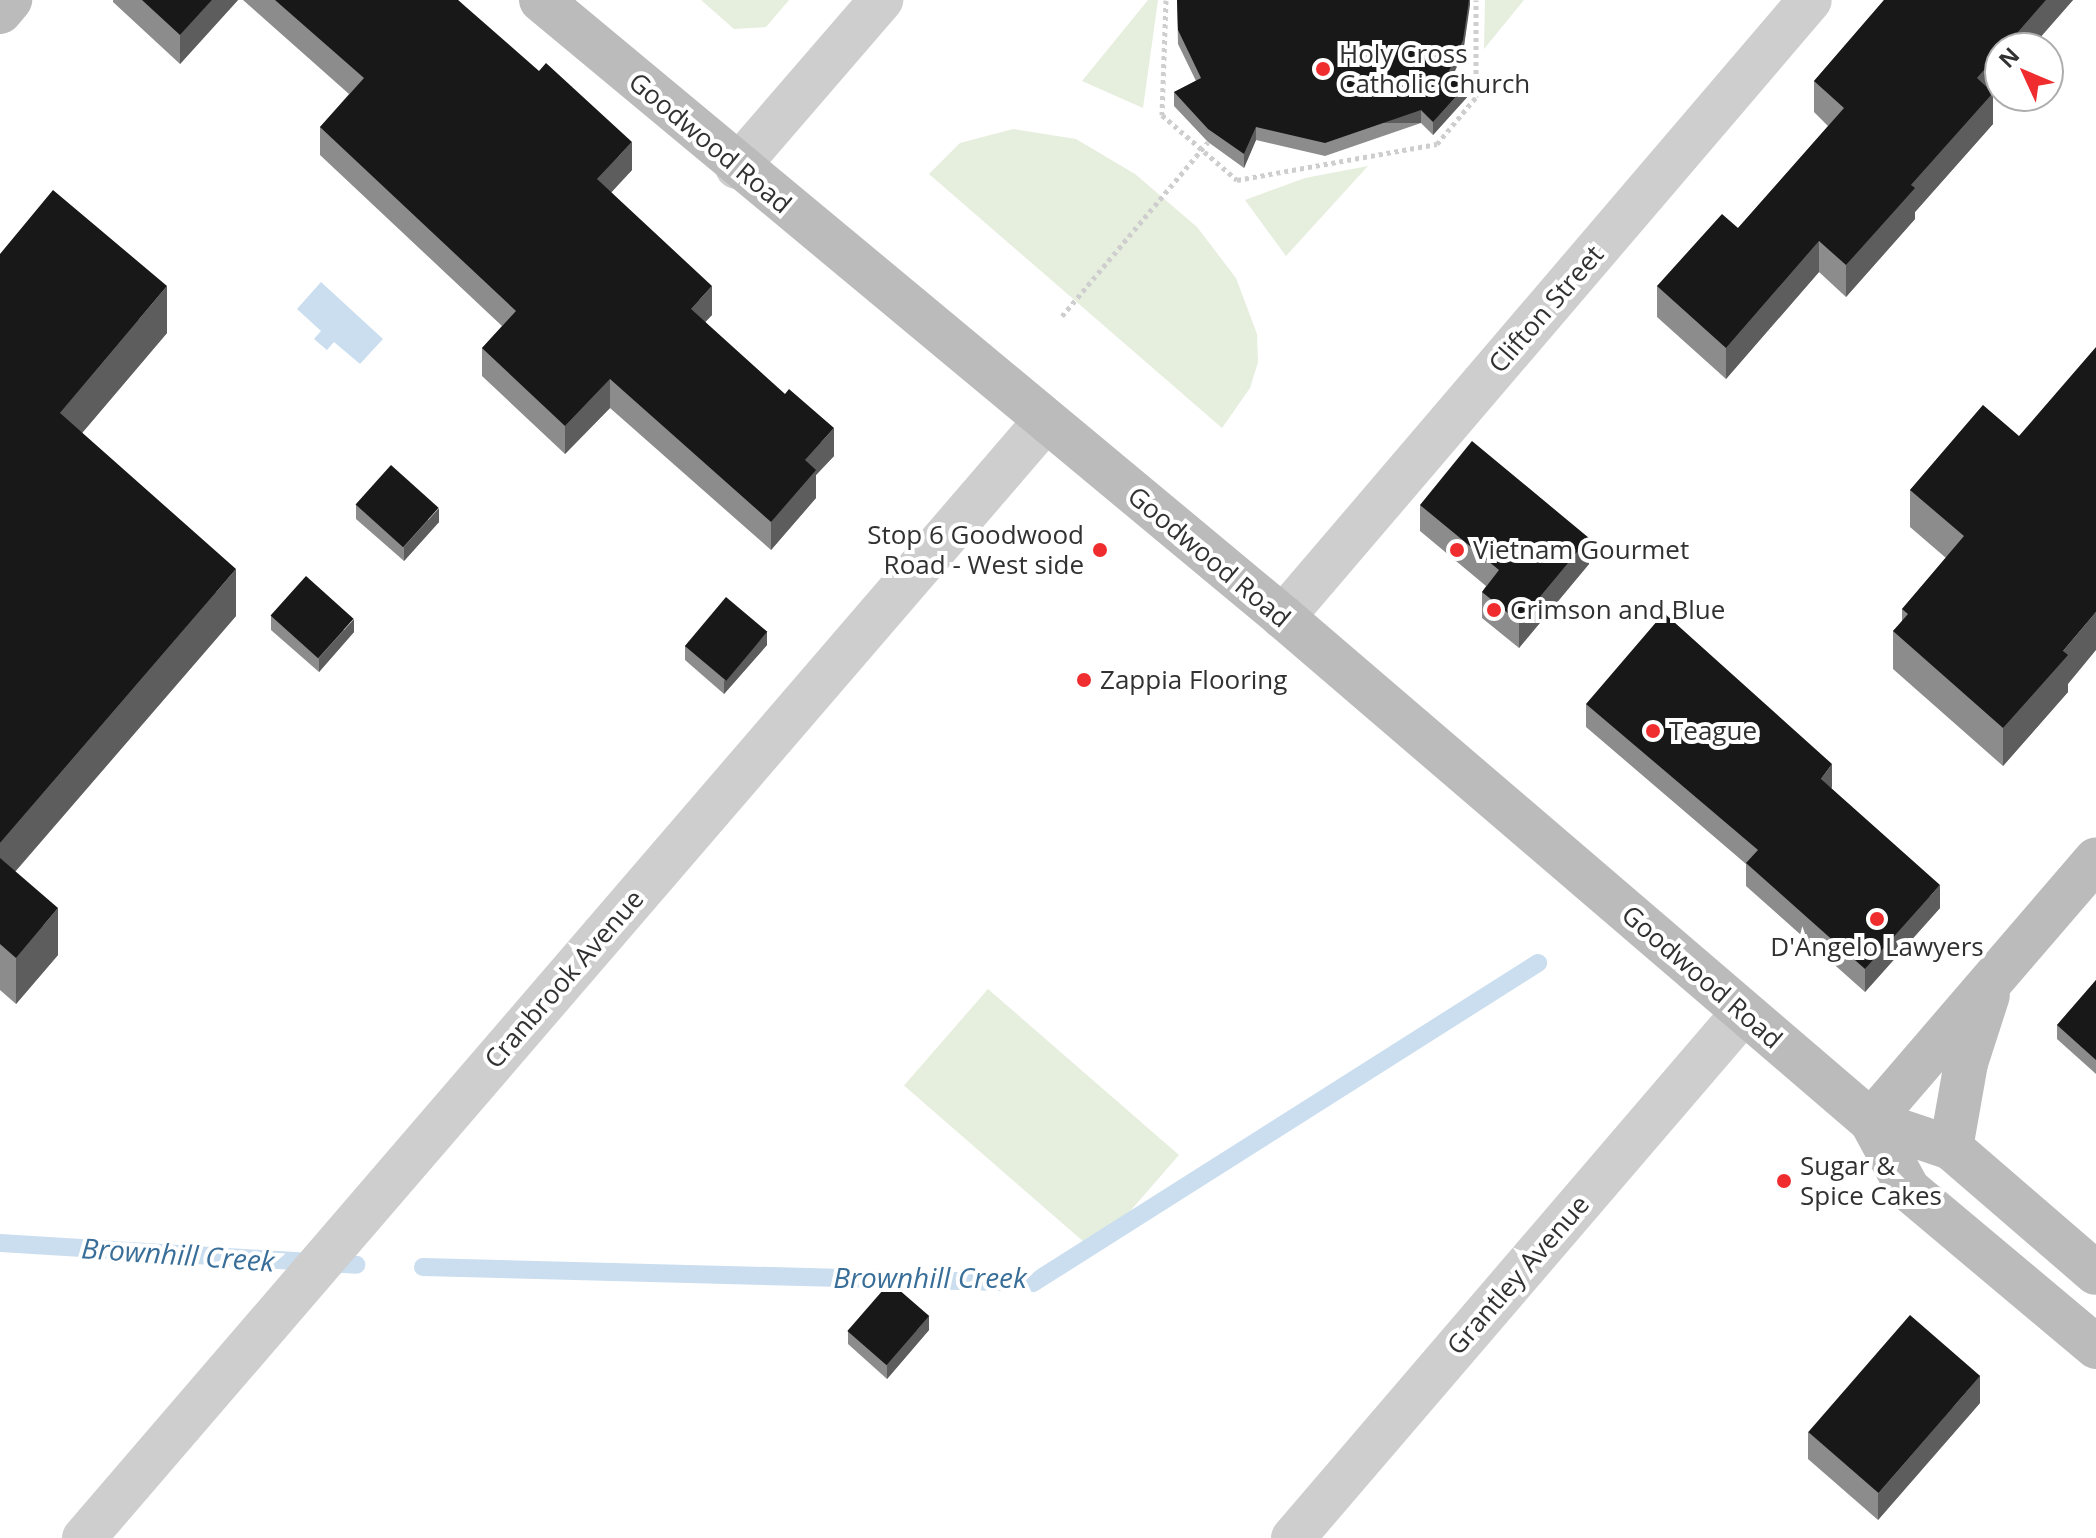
<!DOCTYPE html>
<style>
body{margin:0}
#map{position:relative;width:2096px;height:1538px;overflow:hidden;background:#fff;font-family:"Open Sans",sans-serif}
div>[style]{position:absolute}
.green>*{inset:0;background:#e6eede;transform-origin:0 0}
.water>*{inset:0;background:#cadeef}
.stream>*{height:18px;margin:-9px;padding:0 9px;transform-origin:9px;border-radius:9px;background:#cadeef}
.path>*{height:5px;margin-top:-2.5px;transform-origin:0;background:repeating-linear-gradient(90deg,#cecece 0 4px,transparent 0 8px)}
.street>*{height:44px;margin:-22px;padding:0 22px;transform-origin:22px;border-radius:22px;background:#cecece}
.secondary>*{height:44px;margin:-22px;padding:0 22px;transform-origin:22px;border-radius:22px;background:#bbb}
.wall>*{inset:0;background:#8c8c8c}
.shaded-wall>*{inset:0;background:#5d5d5d;transform-origin:0 0}
.building>*{inset:0;background:#181818;transform-origin:0 0}
.dots>*{width:22px;height:22px;translate:-50% -50%;box-sizing:border-box;border:4px solid #fff;border-radius:50%}
span{translate:-50% -50%;white-space:nowrap;text-align:center;line-height:1.15;-webkit-text-stroke:8px #fff;paint-order:stroke}
.poi-label{font-size:26px;color:#313131}
.left{translate:0 -50%;text-align:left}
.right{translate:-100% -50%;text-align:right}
.street-label{font-size:26px;color:#313131}
.water-label{font-size:28px;color:#396e98;font-style:italic}
.north{position:absolute;left:1984px;top:32px;width:80px;height:80px;box-sizing:border-box;background:#fff;border:2px solid #adadad;border-radius:50%;rotate:314deg;font-size:22px;font-weight:700;line-height:32px;text-align:center;color:#313131}
.north::after{content:'';display:block;margin:auto;width:28px;height:36px;background:#ef2c2e;clip-path:polygon(50% 0,100% 100%,50% 72%,0 100%)}
</style>
<div id="map">
<div class="green">
<div style="clip-path:polygon(701px 0,789px 0,766px 27px,734px 29px)"></div>
<div style="clip-path:polygon(1148px 0,1158px 0,1143px 108px,1082px 81px)"></div>
<div style="clip-path:polygon(1485px 0,1524px 0,1484px 49px)"></div>
<div style="clip-path:polygon(1013px 129px,1076px 139px,1135px 174px,1197px 227px,1236px 278px,1257px 334px,1258px 362px,1250px 388px,1222px 428px,929px 174px,960px 143px)"></div>
<div style="clip-path:polygon(1368px 166px,1286px 256px,1245px 200px,1305px 178px)"></div>
<div style="left:988px;top:989px;width:253px;height:128px;rotate:41deg"></div>
</div>
<div class="water">
<div style="clip-path:polygon(321px 282px,383px 339px,360px 364px,334px 342px,327px 350px,314px 339px,321px 331px,297px 309px)"></div>
</div>
<div class="stream">
<div style="left:0;top:1243px;width:357px;rotate:3.5deg"></div>
<div style="left:423px;top:1267px;width:610px;rotate:1.5deg"></div>
<div style="left:1033px;top:1283px;width:598px;rotate:-32.36deg"></div>
</div>
<div class="path">
<div style="left:1166px;top:0;width:115px;rotate:92deg"></div>
<div style="left:1162px;top:115px;width:99px;rotate:40.9deg"></div>
<div style="left:1237px;top:180px;width:203px;rotate:-10.2deg"></div>
<div style="left:1437px;top:144px;width:61px;rotate:-50.3deg"></div>
<div style="left:1476px;top:97px;width:97px;rotate:-90deg"></div>
<div style="left:1062px;top:316px;width:227px;rotate:-50deg"></div>
</div>
<div class="street">
<div style="left:737px;top:167px;width:221px;rotate:-49.2deg"></div>
<div style="left:1283px;top:617px;width:811px;rotate:-49.5deg"></div>
<div style="left:84px;top:1538px;width:1474px;rotate:-49.29deg"></div>
<div style="left:1293px;top:1538px;width:691px;rotate:-49.4deg"></div>
</div>
<div class="secondary">
<div style="left:541px;top:0;width:965px;rotate:39.74deg"></div>
<div style="left:1283px;top:617px;width:774px;rotate:40.6deg"></div>
<div style="left:1871px;top:1121px;width:77px;rotate:61.4deg"></div>
<div style="left:1908px;top:1189px;width:246px;rotate:40deg"></div>
<div style="left:0;top:12px;width:16px;rotate:-50deg"></div>
<div style="left:1871px;top:1121px;width:345px;rotate:-49.3deg"></div>
<div style="left:1871px;top:1121px;width:84px;rotate:18.6deg"></div>
<div style="left:1951px;top:1148px;width:191px;rotate:40.8deg"></div>
<div style="left:1951px;top:1148px;width:86px;rotate:-80deg"></div>
<div style="left:1966px;top:1063px;width:71px;rotate:-72.1deg"></div>
</div>
<div class="wall">
<div style="clip-path:polygon(113px 0,238px 0,180px 64px,113px 2px)"></div>
<div style="clip-path:polygon(243px 0,458px 0,632px 170px,611px 192px,712px 315px,705px 322px,834px 456px,816px 475px,816px 498px,771px 550px,610px 408px,565px 454px,482px 376px,482px 348px,502px 326px,320px 155px,320px 127px,349px 94px)"></div>
<div style="clip-path:polygon(1177px 0,1470px 0,1463px 53px,1454px 73px,1469px 95px,1433px 135px,1421px 123px,1325px 156px,1256px 140px,1244px 168px,1208px 142px,1174px 106px,1174px 92px,1196px 81px,1178px 44px)"></div>
<div style="clip-path:polygon(1884px 0,2073px 0,2031px 48px,2000px 48px,1992px 92px,1993px 124px,1915px 212px,1915px 219px,1846px 297px,1819px 272px,1726px 379px,1657px 317px,1657px 286px,1738px 228px,1828px 126px,1814px 112px,1814px 81px)"></div>
<div style="clip-path:polygon(0 254px,167px 333px,82px 433px,236px 616px,15px 872px,58px 955px,16px 1004px,0 990px)"></div>
<div style="clip-path:polygon(1983px 405px,2068px 684px,2068px 692px,2003px 766px,1893px 669px,1893px 631px,1902px 622px,1902px 609px,1946px 558px,1910px 527px,1910px 490px)"></div>
<div style="clip-path:polygon(356px 505px,439px 522px,404px 561px,356px 519px)"></div>
<div style="clip-path:polygon(1420px 505px,1589px 564px,1519px 648px,1482px 618px,1482px 592px,1486px 586px,1420px 531px)"></div>
<div style="clip-path:polygon(271px 616px,354px 632px,319px 672px,271px 630px)"></div>
<div style="clip-path:polygon(767px 645px,724px 694px,685px 660px,685px 646px)"></div>
<div style="clip-path:polygon(1586px 704px,1832px 787px,1831px 788px,1940px 908px,1865px 992px,1746px 886px,1746px 864px,1586px 727px)"></div>
<div style="clip-path:polygon(2096px 980px,2096px 1074px,2057px 1039px,2057px 1025px)"></div>
<div style="clip-path:polygon(929px 1330px,887px 1379px,848px 1344px,848px 1331px)"></div>
<div style="clip-path:polygon(1980px 1403px,1878px 1520px,1808px 1459px,1808px 1432px)"></div>
</div>
<div class="shaded-wall">
<div style="clip-path:polygon(212px 0,238px 0,180px 64px,180px 35px)"></div>
<div style="clip-path:polygon(1469px 0,1470px 0,1470px 5px,1463px 53px,1449px 84px,1449px 71px)"></div>
<div style="clip-path:polygon(2046px 0,2073px 0,2031px 48px,2004px 48px)"></div>
<div style="clip-path:polygon(2000px 52px,2000px 83px,1977px 109px,1977px 78px)"></div>
<div style="clip-path:polygon(1469px 82px,1469px 95px,1433px 135px,1433px 122px)"></div>
<div style="clip-path:polygon(1993px 93px,1993px 124px,1915px 212px,1915px 219px,1846px 297px,1846px 265px,1911px 185px)"></div>
<div style="left:1421px;top:110px;width:13px;height:102px;rotate:90deg"></div>
<div style="clip-path:polygon(1256px 127px,1256px 140px,1244px 168px,1244px 154px)"></div>
<div style="clip-path:polygon(632px 142px,632px 170px,597px 208px,597px 179px)"></div>
<div style="clip-path:polygon(1819px 241px,1819px 272px,1726px 379px,1726px 348px)"></div>
<div style="clip-path:polygon(167px 286px,167px 333px,60px 459px,60px 413px)"></div>
<div style="clip-path:polygon(712px 286px,712px 315px,691px 337px,691px 309px)"></div>
<div style="clip-path:polygon(610px 379px,610px 408px,565px 454px,565px 426px)"></div>
<div style="clip-path:polygon(834px 428px,834px 456px,816px 475px,816px 498px,771px 550px,771px 522px,805px 460px)"></div>
<div style="clip-path:polygon(439px 508px,439px 522px,404px 561px,404px 547px)"></div>
<div style="clip-path:polygon(1589px 538px,1589px 564px,1519px 648px,1519px 622px)"></div>
<div style="clip-path:polygon(236px 569px,236px 616px,0 889px,0 843px)"></div>
<div style="clip-path:polygon(2096px 612px,2096px 650px,2068px 684px,2068px 692px,2003px 766px,2003px 728px,2063px 651px)"></div>
<div style="clip-path:polygon(354px 619px,354px 632px,319px 672px,319px 658px)"></div>
<div style="clip-path:polygon(767px 632px,767px 645px,724px 694px,724px 681px)"></div>
<div style="clip-path:polygon(1832px 764px,1832px 787px,1821px 802px,1821px 779px)"></div>
<div style="clip-path:polygon(1940px 885px,1940px 908px,1865px 992px,1865px 969px)"></div>
<div style="clip-path:polygon(58px 908px,58px 955px,16px 1004px,16px 958px)"></div>
<div style="clip-path:polygon(929px 1316px,929px 1330px,887px 1379px,887px 1365px)"></div>
<div style="clip-path:polygon(1980px 1376px,1980px 1403px,1878px 1520px,1878px 1494px)"></div>
</div>
<div class="building">
<div style="clip-path:polygon(142px 0,212px 0,180px 35px)"></div>
<div style="clip-path:polygon(275px 0,458px 0,539px 71px,546px 63px,632px 142px,597px 179px,712px 286px,691px 309px,785px 394px,789px 389px,834px 428px,805px 460px,816px 470px,771px 522px,610px 379px,565px 426px,482px 348px,516px 311px,320px 127px,364px 78px)"></div>
<div style="clip-path:polygon(1177px 0,1469px 0,1463px 40px,1449px 71px,1469px 82px,1433px 122px,1421px 110px,1325px 143px,1256px 127px,1244px 154px,1208px 129px,1174px 92px,1201px 78px,1178px 30px)"></div>
<div style="clip-path:polygon(1884px 0,2046px 0,2004px 48px,2000px 48px,2000px 52px,1977px 78px,1993px 93px,1911px 185px,1915px 188px,1846px 265px,1819px 241px,1726px 348px,1657px 286px,1722px 214px,1738px 228px,1844px 108px,1814px 81px)"></div>
<div style="clip-path:polygon(53px 190px,167px 286px,60px 413px,236px 569px,0 843px,0 254px)"></div>
<div style="clip-path:polygon(2096px 347px,2096px 612px,2063px 651px,2068px 655px,2003px 728px,1893px 631px,1908px 614px,1902px 609px,1964px 536px,1910px 490px,1983px 405px,2019px 436px)"></div>
<div style="clip-path:polygon(1472px 441px,1589px 538px,1519px 622px,1482px 592px,1499px 570px,1420px 505px)"></div>
<div style="left:391px;top:465px;width:64px;height:53px;rotate:42deg"></div>
<div style="left:306px;top:576px;width:64px;height:53px;rotate:42deg"></div>
<div style="left:726px;top:597px;width:54px;height:64px;rotate:40deg"></div>
<div style="clip-path:polygon(1664px 613px,1832px 764px,1821px 779px,1940px 885px,1865px 969px,1746px 863px,1758px 850px,1586px 704px)"></div>
<div style="clip-path:polygon(0 858px,58px 908px,16px 958px,0 944px)"></div>
<div style="clip-path:polygon(2096px 980px,2096px 1060px,2057px 1025px)"></div>
<div style="left:890px;top:1282px;width:52px;height:65px;rotate:41deg"></div>
<div style="left:1910px;top:1315px;width:93px;height:155px;rotate:41deg"></div>
</div>
<div class="dots">
<div style="left:1323px;top:69px;background:#ef2c2e"></div>
<div style="left:1100px;top:550px;background:#ef2c2e"></div>
<div style="left:1457px;top:550px;background:#ef2c2e"></div>
<div style="left:1494px;top:610px;background:#ef2c2e"></div>
<div style="left:1084px;top:680px;background:#ef2c2e"></div>
<div style="left:1653px;top:731px;background:#ef2c2e"></div>
<div style="left:1877px;top:919px;background:#ef2c2e"></div>
<div style="left:1784px;top:1181px;background:#ef2c2e"></div>
</div>
<div class="poi-label">
<span class="left" style="left:1339px;top:69px">Holy Cross<br>Catholic Church</span>
<span class="right" style="left:1084px;top:550px">Stop 6 Goodwood<br>Road - West side</span>
<span class="left" style="left:1473px;top:550px">Vietnam Gourmet</span>
<span class="left" style="left:1510px;top:610px">Crimson and Blue</span>
<span class="left" style="left:1100px;top:680px">Zappia Flooring</span>
<span class="left" style="left:1669px;top:731px">Teague</span>
<span style="left:1877px;top:947px">D'Angelo Lawyers</span>
<span class="left" style="left:1800px;top:1181px">Sugar &amp;<br>Spice Cakes</span>
</div>
<div class="street-label">
<span style="left:710px;top:143px;rotate:40deg">Goodwood Road</span>
<span style="left:1546px;top:309px;rotate:-49deg">Clifton Street</span>
<span style="left:1209px;top:557px;rotate:40deg">Goodwood Road</span>
<span style="left:1702px;top:977px;rotate:41deg">Goodwood Road</span>
<span style="left:564px;top:979px;rotate:-49deg">Cranbrook Avenue</span>
<span style="left:1518px;top:1275px;rotate:-49deg">Grantley Avenue</span>
</div>
<div class="water-label">
<span style="left:178px;top:1254px;rotate:4deg">Brownhill Creek</span>
<span style="left:930px;top:1277px">Brownhill Creek</span>
</div>
<div class="north">N</div>
</div>
